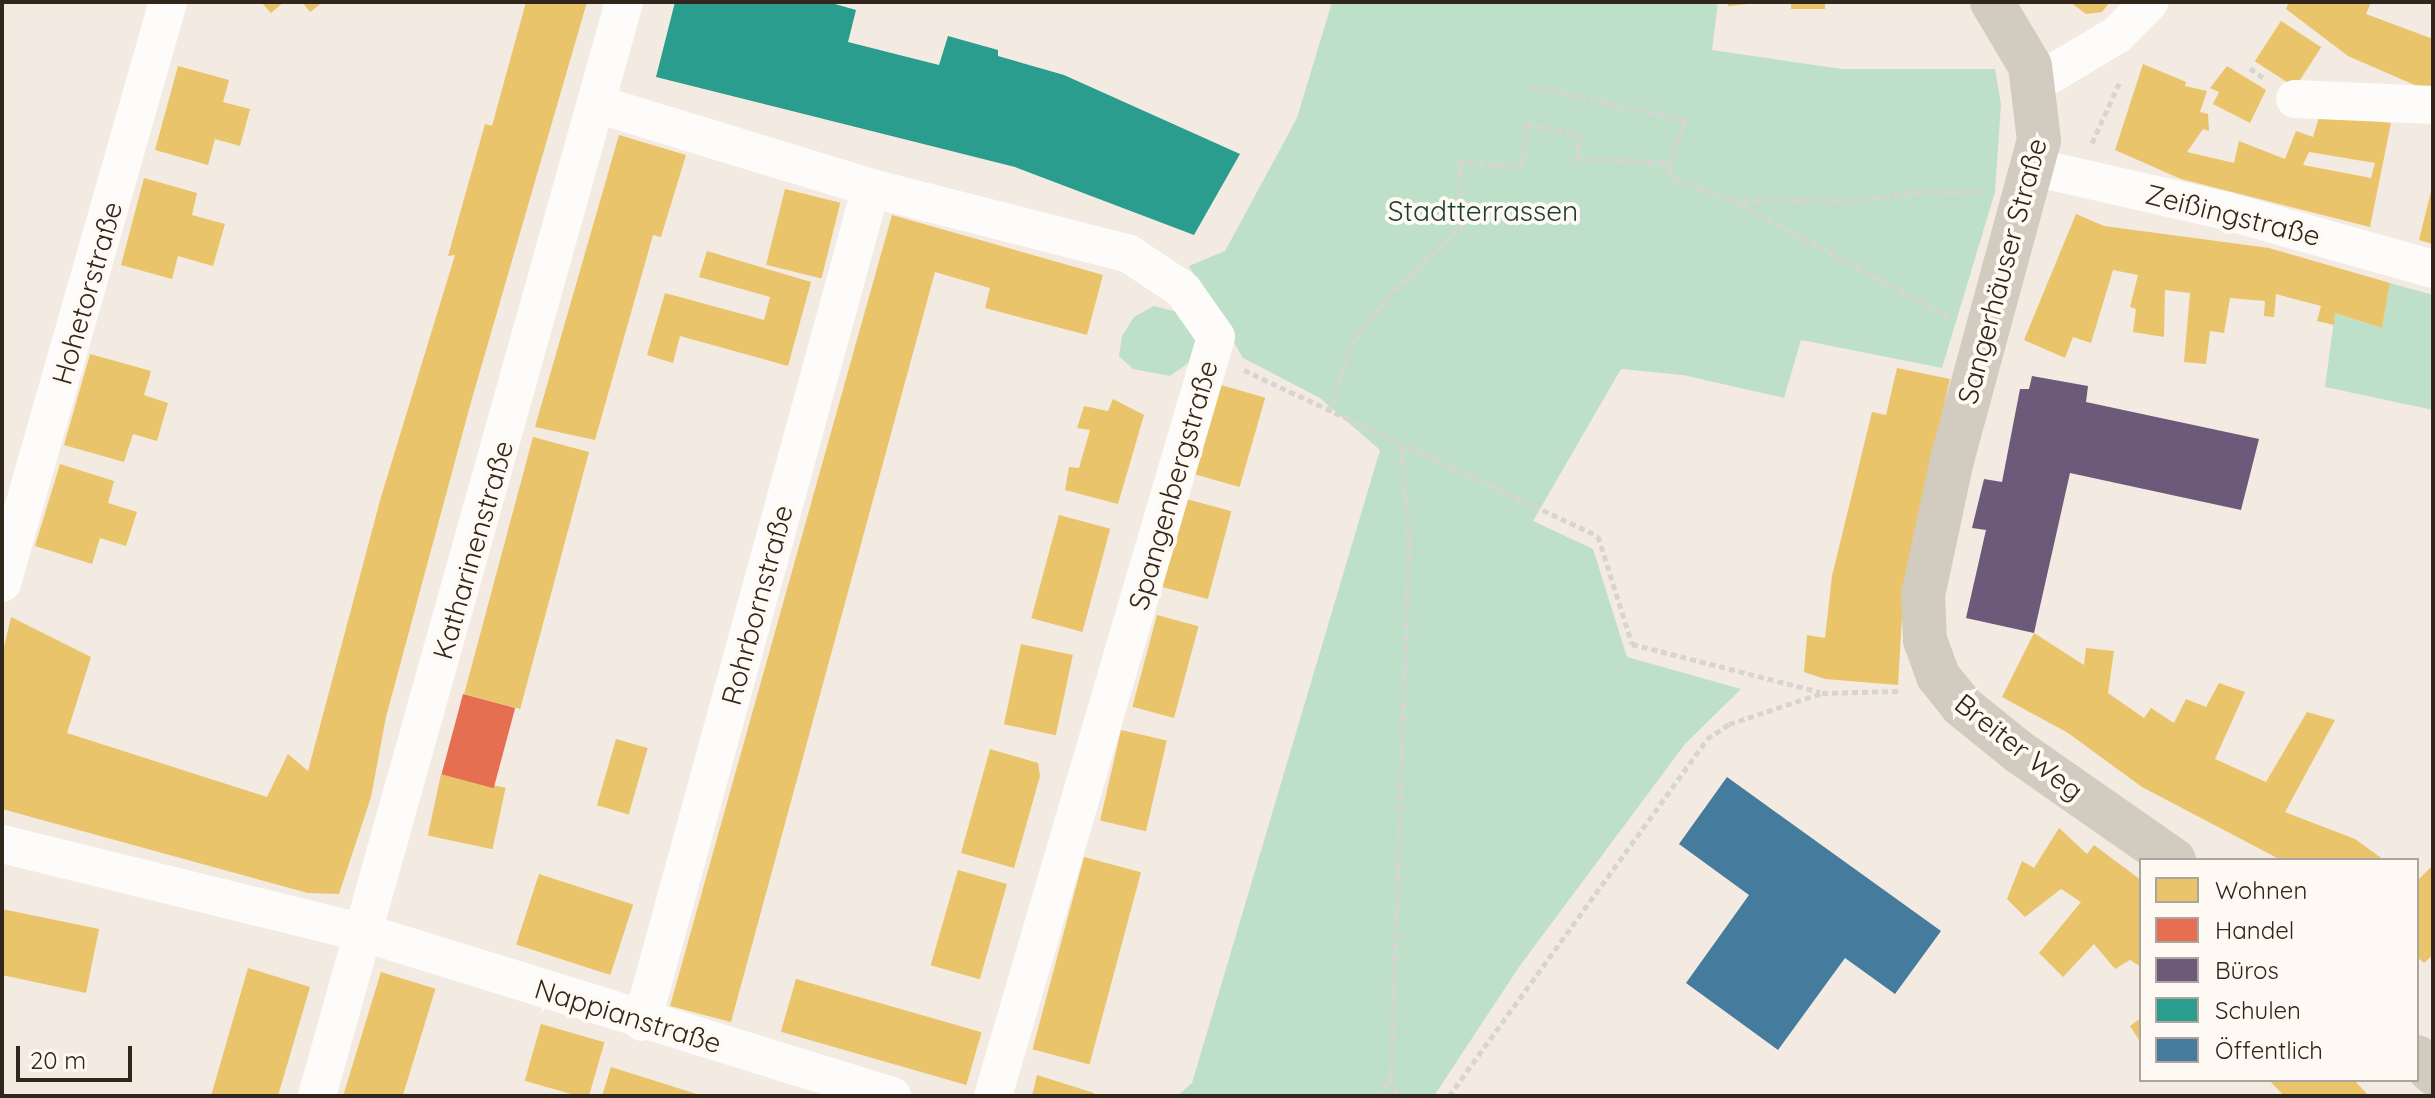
<!DOCTYPE html>
<meta charset="utf-8">
<style>
body{margin:0}
#map{position:relative;width:2435px;height:1098px;overflow:hidden;background:#f3eae1;font-family:Quicksand,sans-serif}
div>[style]{position:absolute}
.green>*{inset:0;background:#bee0c9}
.homes>*{inset:0;background:#e9c46a;transform-origin:0 0}
.shops>*{inset:0;background:#e76f51;transform-origin:0 0}
.offices>*{inset:0;background:#6d597a}
.schools>*{inset:0;background:#2a9d8f}
.public>*{inset:0;background:#457b9d}
.path>*{height:5px;margin-top:-2.5px;transform-origin:0;background:repeating-linear-gradient(90deg,#d7d4d2 0 6px,transparent 0 10px)}
.minor>*{height:38px;margin:-19px;padding:0 19px;transform-origin:19px;border-radius:19px;background:#fdfcfa}
.major>*{height:44px;margin:-22px;padding:0 22px;transform-origin:22px;border-radius:22px;background:#d2cbc0}
span{translate:-50% -50%;white-space:nowrap;text-align:center;line-height:1.15;-webkit-text-stroke:8px #fff9f3;paint-order:stroke}
.park-label{font-size:28px;color:#183f2e}
.street-label{font-size:28px;color:#30261b}
.frame{position:absolute;inset:0;border:4px solid #30261b;pointer-events:none}
.legend{position:absolute;left:2139px;top:858px;width:280px;height:224px;box-sizing:border-box;background:#fff9f3;border:2px solid #aca59d;margin:0;padding:10px 14px;list-style:none;font-size:24px;color:#30261b}
.legend li{display:flex;align-items:center;gap:16px;height:40px}
.legend b{width:40px;border:2px solid #aca59d}
.scale{position:absolute;left:16px;top:1046px;width:116px;height:36px;box-sizing:border-box;border:4px solid #30261b;border-top:0;padding-left:10px;font-size:24px;line-height:28px;white-space:nowrap;color:#30261b;-webkit-text-stroke:6px #fff9f3;paint-order:stroke}
</style>
<div id="map">
<div class="green">
<div style="clip-path:polygon(1332px 2px,1718px 2px,1712px 50px,1842px 69px,1995px 69px,2001px 104px,1995px 192px,1942px 368px,1801px 340px,1784px 398px,1683px 375px,1621px 369px,1533px 521px,1593px 549px,1627px 657px,1741px 689px,1685px 744px,1519px 967px,1434px 1096px,1177px 1096px,1192px 1083px,1380px 450px,1320px 398px,1243px 358px,1189px 266px,1225px 251px,1297px 118px)"></div>
<div style="clip-path:polygon(2390px 283px,2433px 295px,2433px 410px,2325px 387px,2335px 313px,2382px 328px)"></div>
<div style="clip-path:polygon(1154px 306px,1181px 313px,1197px 339px,1191px 361px,1170px 376px,1133px 369px,1119px 356px,1122px 336px,1134px 317px)"></div>
</div>
<div class="homes">
<div style="clip-path:polygon(261px 2px,284px 2px,271px 13px)"></div>
<div style="clip-path:polygon(302px 2px,323px 2px,310px 12px)"></div>
<div style="clip-path:polygon(526px 2px,587px 2px,471px 402px,386px 717px,371px 797px,339px 894px,308px 893px,2px 809px,2px 656px,11px 617px,91px 657px,67px 733px,267px 797px,288px 754px,308px 771px,381px 497px,455px 255px,448px 256px,485px 124px,492px 126px)"></div>
<div style="clip-path:polygon(1728px 2px,1768px 2px,1728px 6px)"></div>
<div style="left:1791px;top:2px;width:34px;height:7px"></div>
<div style="clip-path:polygon(2070px 2px,2110px 2px,2102px 12px,2086px 14px)"></div>
<div style="clip-path:polygon(2289px 2px,2371px 2px,2366px 14px,2433px 39px,2433px 93px,2348px 56px,2286px 9px)"></div>
<div style="left:2281px;top:21px;width:48px;height:48px;rotate:33deg"></div>
<div style="clip-path:polygon(evenodd,2143px 64px,2186px 82px,2185px 86px,2207px 91px,2200px 112px,2208px 114px,2209px 131px,2203px 129px,2187px 152px,2234px 163px,2239px 141px,2285px 159px,2296px 131px,2313px 137px,2320px 114px,2391px 123px,2370px 227px,2181px 179px,2115px 150px,2143px 64px,2309px 152px,2375px 163px,2371px 178px,2303px 165px,2309px 152px)"></div>
<div style="clip-path:polygon(178px 66px,229px 80px,223px 102px,250px 109px,240px 146px,215px 139px,208px 165px,155px 150px)"></div>
<div style="clip-path:polygon(2227px 66px,2266px 90px,2250px 123px,2213px 104px,2219px 92px,2210px 88px)"></div>
<div style="clip-path:polygon(619px 135px,686px 155px,661px 237px,653px 235px,595px 440px,535px 427px)"></div>
<div style="clip-path:polygon(144px 178px,197px 193px,192px 215px,225px 224px,213px 266px,178px 256px,172px 279px,121px 265px)"></div>
<div style="clip-path:polygon(2433px 183px,2433px 244px,2419px 240px)"></div>
<div style="left:785px;top:189px;width:57px;height:78px;rotate:14deg"></div>
<div style="clip-path:polygon(2076px 214px,2104px 226px,2269px 248px,2390px 283px,2382px 328px,2335px 313px,2334px 325px,2317px 321px,2321px 306px,2276px 294px,2274px 317px,2264px 316px,2265px 301px,2230px 298px,2224px 333px,2210px 331px,2206px 364px,2184px 362px,2190px 293px,2165px 290px,2164px 337px,2133px 332px,2136px 309px,2130px 307px,2138px 275px,2113px 270px,2091px 343px,2073px 337px,2065px 358px,2024px 340px)"></div>
<div style="clip-path:polygon(892px 215px,1103px 275px,1087px 335px,985px 308px,990px 288px,935px 272px,731px 1022px,670px 1006px)"></div>
<div style="clip-path:polygon(707px 251px,811px 282px,788px 366px,680px 336px,673px 363px,647px 355px,665px 293px,764px 320px,770px 297px,699px 277px)"></div>
<div style="clip-path:polygon(90px 354px,151px 371px,144px 395px,168px 403px,157px 441px,133px 434px,124px 462px,64px 445px)"></div>
<div style="clip-path:polygon(1897px 368px,1950px 379px,1904px 582px,1898px 685px,1825px 679px,1804px 672px,1807px 635px,1825px 638px,1832px 576px,1872px 412px,1886px 415px)"></div>
<div style="left:1221px;top:385px;width:46px;height:93px;rotate:16deg"></div>
<div style="clip-path:polygon(1113px 399px,1144px 415px,1118px 504px,1065px 490px,1069px 467px,1079px 468px,1090px 430px,1077px 428px,1084px 406px,1108px 411px)"></div>
<div style="left:533px;top:437px;width:58px;height:266px;rotate:15deg"></div>
<div style="clip-path:polygon(60px 464px,114px 481px,108px 503px,137px 512px,126px 546px,100px 538px,92px 564px,35px 546px)"></div>
<div style="left:1186px;top:499px;width:47px;height:91px;rotate:15deg"></div>
<div style="left:1059px;top:515px;width:53px;height:107px;rotate:15deg"></div>
<div style="left:1157px;top:615px;width:43px;height:95px;rotate:15deg"></div>
<div style="clip-path:polygon(2034px 633px,2084px 665px,2086px 648px,2114px 651px,2108px 693px,2144px 718px,2151px 708px,2174px 723px,2186px 699px,2206px 707px,2219px 683px,2245px 692px,2215px 759px,2266px 782px,2307px 712px,2335px 720px,2285px 812px,2355px 839px,2384px 860px,2281px 860px,2142px 787px,2068px 733px,2002px 697px)"></div>
<div style="left:1021px;top:644px;width:53px;height:82px;rotate:12deg"></div>
<div style="left:1121px;top:730px;width:47px;height:93px;rotate:13deg"></div>
<div style="left:616px;top:739px;width:33px;height:69px;rotate:16deg"></div>
<div style="clip-path:polygon(990px 749px,1038px 763px,1040px 776px,1014px 868px,961px 853px)"></div>
<div style="left:441px;top:774px;width:66px;height:63px;rotate:12deg"></div>
<div style="clip-path:polygon(2059px 828px,2087px 854px,2094px 845px,2141px 880px,2141px 967px,2130px 960px,2115px 969px,2094px 944px,2063px 977px,2039px 953px,2081px 902px,2061px 889px,2025px 917px,2007px 899px,2022px 861px,2034px 868px)"></div>
<div style="left:1084px;top:857px;width:59px;height:199px;rotate:15deg"></div>
<div style="clip-path:polygon(2433px 865px,2433px 955px,2424px 963px,2417px 957px,2417px 881px)"></div>
<div style="left:958px;top:870px;width:51px;height:99px;rotate:16deg"></div>
<div style="left:539px;top:874px;width:99px;height:74px;rotate:18deg"></div>
<div style="clip-path:polygon(2px 909px,99px 929px,86px 993px,2px 975px)"></div>
<div style="clip-path:polygon(248px 968px,310px 987px,278px 1096px,211px 1096px)"></div>
<div style="left:381px;top:972px;width:57px;height:129px;rotate:17deg"></div>
<div style="left:796px;top:979px;width:193px;height:55px;rotate:16deg"></div>
<div style="clip-path:polygon(2141px 1018px,2141px 1043px,2130px 1026px)"></div>
<div style="left:541px;top:1024px;width:66px;height:59px;rotate:16deg"></div>
<div style="clip-path:polygon(611px 1067px,700px 1095px,700px 1096px,602px 1096px)"></div>
<div style="clip-path:polygon(1037px 1075px,1094px 1093px,1093px 1096px,1032px 1096px)"></div>
<div style="clip-path:polygon(2269px 1080px,2354px 1080px,2369px 1096px,2284px 1096px)"></div>
</div>
<div class="shops">
<div style="left:463px;top:694px;width:54px;height:83px;rotate:15deg"></div>
</div>
<div class="offices">
<div style="clip-path:polygon(2032px 376px,2088px 386px,2086px 402px,2259px 439px,2241px 510px,2070px 473px,2034px 633px,1966px 618px,1986px 530px,1972px 528px,1984px 479px,2002px 482px,2020px 389px,2029px 389px)"></div>
</div>
<div class="schools">
<div style="clip-path:polygon(675px 2px,828px 2px,856px 10px,848px 42px,939px 65px,948px 36px,998px 50px,998px 56px,1064px 75px,1240px 154px,1194px 235px,1015px 167px,656px 77px)"></div>
</div>
<div class="public">
<div style="clip-path:polygon(1727px 777px,1941px 931px,1895px 994px,1845px 958px,1778px 1050px,1686px 983px,1749px 895px,1679px 844px)"></div>
</div>
<div class="path">
<div style="left:2250px;top:68px;width:19px;rotate:36deg"></div>
<div style="left:1531px;top:86px;width:158px;rotate:12.4deg"></div>
<div style="left:1685px;top:120px;width:53px;rotate:108.8deg"></div>
<div style="left:2092px;top:143px;width:70px;rotate:-65.6deg"></div>
<div style="left:1733px;top:200px;width:121px;rotate:0.5deg"></div>
<div style="left:1854px;top:201px;width:61px;rotate:-8.5deg"></div>
<div style="left:1914px;top:192px;width:69px"></div>
<div style="left:1244px;top:370px;width:391px;rotate:25.1deg"></div>
<div style="left:1598px;top:536px;width:113px;rotate:72.5deg"></div>
<div style="left:1632px;top:644px;width:194px;rotate:14.3deg"></div>
<div style="left:1329px;top:412px;width:71px;rotate:-71.8deg"></div>
<div style="left:1351px;top:345px;width:60px;rotate:-53.1deg"></div>
<div style="left:1387px;top:297px;width:105px;rotate:-43.5deg"></div>
<div style="left:1463px;top:225px;width:63px;rotate:-93.6deg"></div>
<div style="left:1459px;top:162px;width:62px;rotate:4.6deg"></div>
<div style="left:1521px;top:167px;width:43px;rotate:-82.1deg"></div>
<div style="left:1527px;top:124px;width:52px;rotate:11.1deg"></div>
<div style="left:1578px;top:134px;width:25px;rotate:92deg"></div>
<div style="left:1577px;top:159px;width:84px;rotate:2deg"></div>
<div style="left:1661px;top:162px;width:24px;rotate:48deg"></div>
<div style="left:1677px;top:180px;width:59px;rotate:20deg"></div>
<div style="left:1732px;top:200px;width:247px;rotate:28.3deg"></div>
<div style="left:1391px;top:1079px;width:536px;rotate:-88.08deg"></div>
<div style="left:1409px;top:543px;width:100px;rotate:-94.6deg"></div>
<div style="left:1377px;top:1096px;width:22px;rotate:-51deg"></div>
<div style="left:1391px;top:1079px;width:18px;rotate:68deg"></div>
<div style="left:1449px;top:1096px;width:440px;rotate:-54.1deg"></div>
<div style="left:1707px;top:739px;width:27px;rotate:-34deg"></div>
<div style="left:1729px;top:724px;width:98px;rotate:-18.4deg"></div>
<div style="left:1822px;top:693px;width:77px;rotate:-1.5deg"></div>
</div>
<div class="minor">
<div style="left:2035px;top:84px;width:97px;rotate:-31.1deg"></div>
<div style="left:2118px;top:34px;width:45px;rotate:-45.9deg"></div>
<div style="left:2295px;top:99px;width:138px;rotate:2.5deg"></div>
<div style="left:597px;top:104px;width:287px;rotate:17deg"></div>
<div style="left:871px;top:188px;width:266px;rotate:14.3deg"></div>
<div style="left:1129px;top:254px;width:65px;rotate:33.7deg"></div>
<div style="left:1183px;top:290px;width:57px;rotate:54.9deg"></div>
<div style="left:1216px;top:337px;width:791px;rotate:106.37deg"></div>
<div style="left:2033px;top:167px;width:195px;rotate:12.8deg"></div>
<div style="left:2223px;top:210px;width:218px;rotate:15.7deg"></div>
<div style="left:2px;top:583px;width:604px;rotate:-74.05deg"></div>
<div style="left:2px;top:844px;width:374px;rotate:13.8deg"></div>
<div style="left:365px;top:933px;width:552px;rotate:17.19deg"></div>
<div style="left:642px;top:1022px;width:865px;rotate:-74.65deg"></div>
<div style="left:317px;top:1096px;width:1136px;rotate:-74.32deg"></div>
</div>
<div class="major">
<div style="left:1992px;top:2px;width:74px;rotate:59.3deg"></div>
<div style="left:2030px;top:66px;width:75px;rotate:83.1deg"></div>
<div style="left:2039px;top:140px;width:332px;rotate:105.2deg"></div>
<div style="left:1952px;top:460px;width:138px;rotate:102.1deg"></div>
<div style="left:1923px;top:595px;width:45px;rotate:87.5deg"></div>
<div style="left:1925px;top:640px;width:38px;rotate:70deg"></div>
<div style="left:1938px;top:676px;width:38px;rotate:51deg"></div>
<div style="left:1962px;top:706px;width:73px;rotate:38.9deg"></div>
<div style="left:2019px;top:752px;width:189px;rotate:34.9deg"></div>
<div style="left:2417px;top:1057px;width:23px;rotate:45deg"></div>
</div>
<div class="park-label">
<span style="left:1483px;top:211px">Stadtterrassen</span>
</div>
<div class="street-label">
<span style="left:2233px;top:215px;rotate:14deg">Zeißingstraße</span>
<span style="left:2002px;top:271px;rotate:-75deg">Sangerhäuser Straße</span>
<span style="left:87px;top:293px;rotate:-74deg">Hohetorstraße</span>
<span style="left:1173px;top:485px;rotate:-74deg">Spangenbergstraße</span>
<span style="left:473px;top:550px;rotate:-74deg">Katharinenstraße</span>
<span style="left:757px;top:605px;rotate:-75deg">Rohrbornstraße</span>
<span style="left:2019px;top:747px;rotate:38deg">Breiter Weg</span>
<span style="left:628px;top:1016px;rotate:17deg">Nappianstraße</span>
</div>
<div class="frame"></div>
<ul class="legend">
<li><b style="height:22px;background:#e9c46a"></b>Wohnen</li>
<li><b style="height:22px;background:#e76f51"></b>Handel</li>
<li><b style="height:22px;background:#6d597a"></b>Büros</li>
<li><b style="height:22px;background:#2a9d8f"></b>Schulen</li>
<li><b style="height:22px;background:#457b9d"></b>Öffentlich</li>
</ul>
<div class="scale">20 m</div>
</div>
